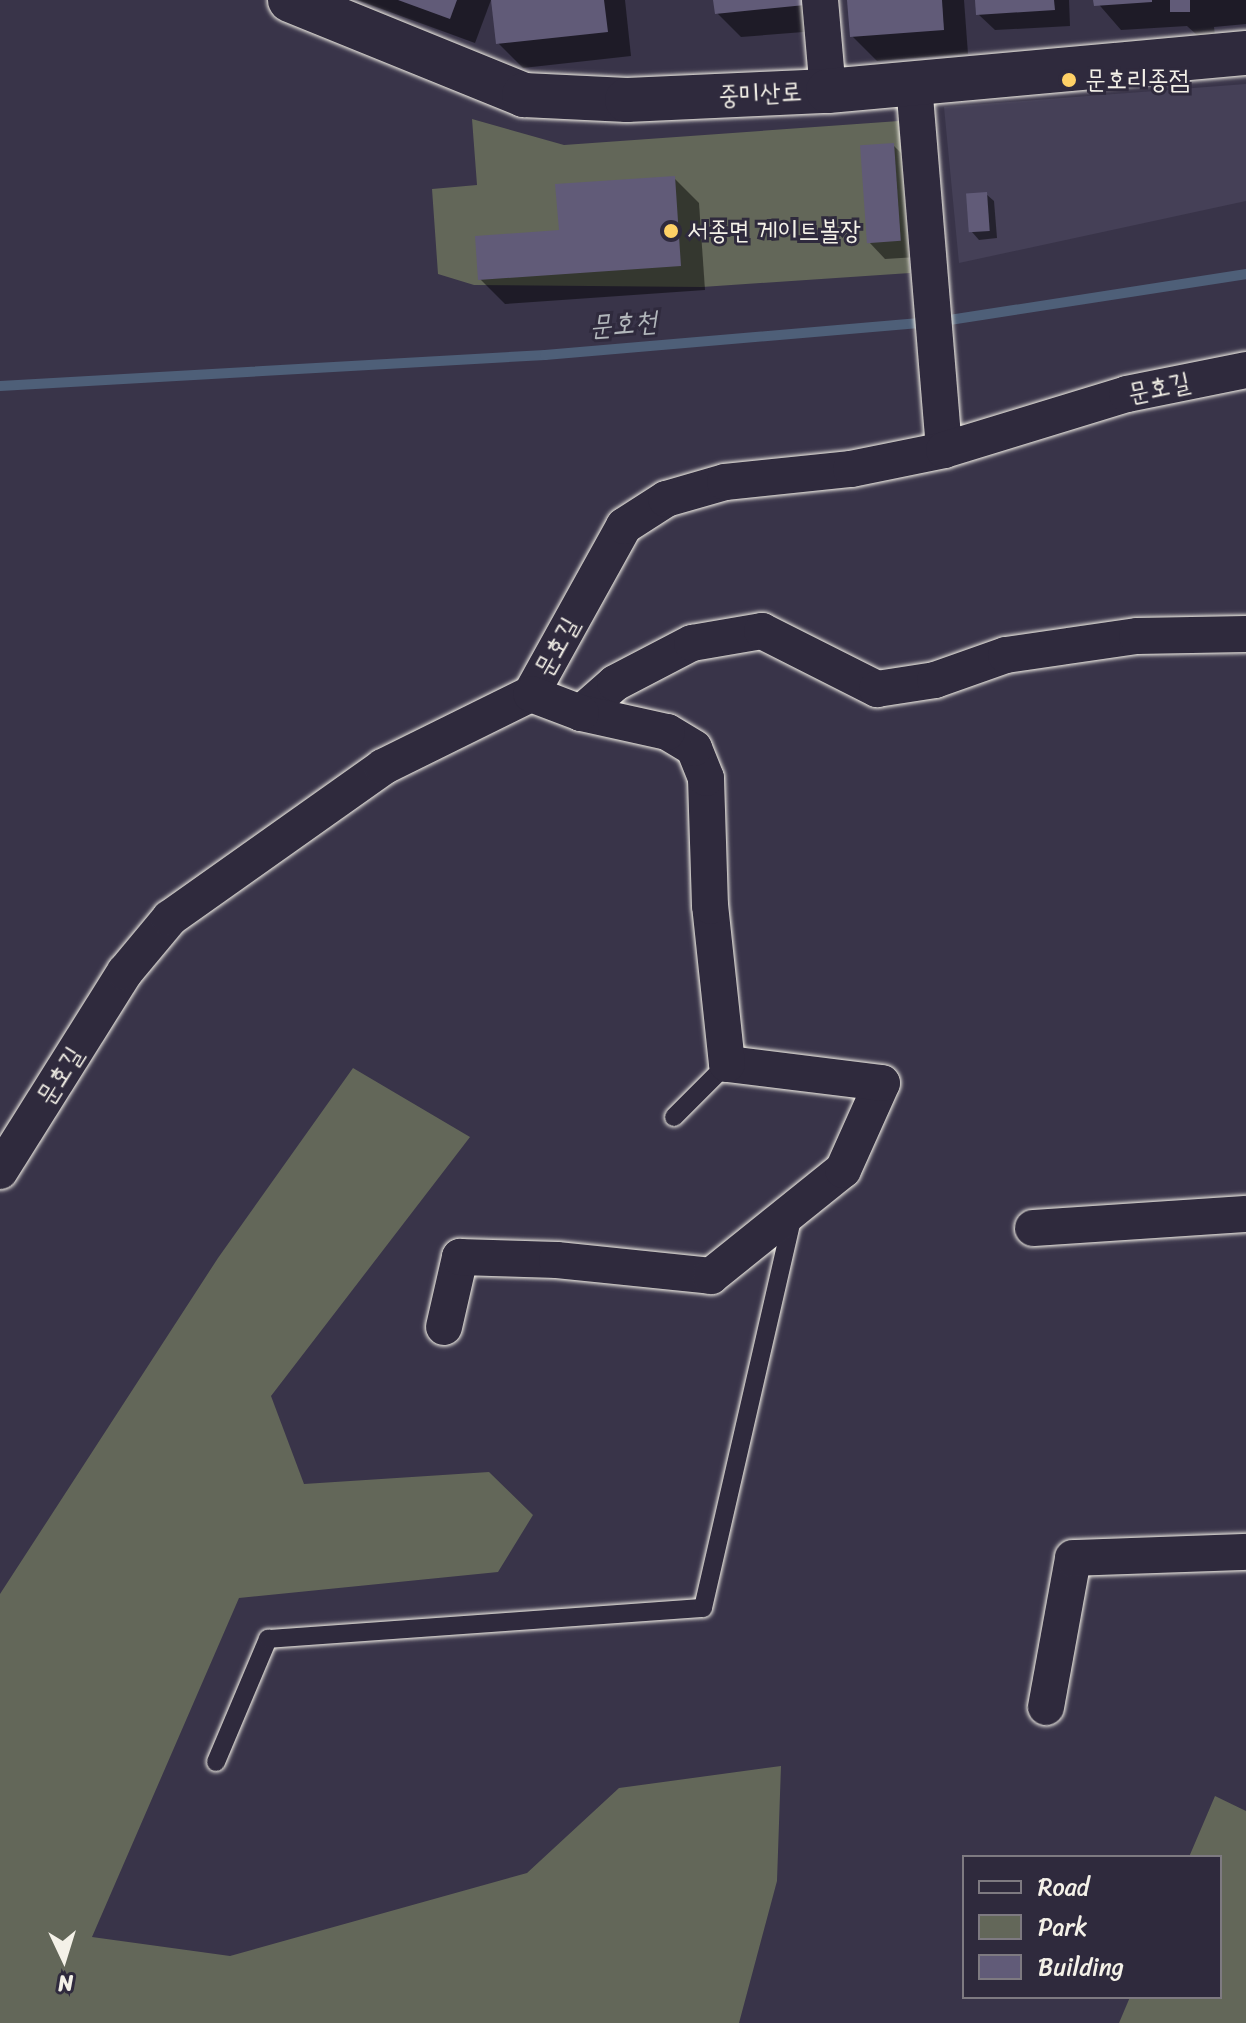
<!DOCTYPE html>
<meta charset="utf-8">
<style>
body{margin:0}
#map{position:relative;width:1246px;height:2023px;overflow:hidden;background:#393449;font-family:Sriracha,"Poor Story",sans-serif}
div>[style]{position:absolute}
.built>*{inset:0;background:#454057}
.green>*{inset:0;background:#636759}
.shadow>*{inset:0;background:#0007}
.stream>*{height:10px;margin:-5px;padding:0 5px;transform-origin:5px;border-radius:5px;background:#4e5f78}
.building>*{inset:0;background:#615b78;transform-origin:0 0}
.roads{filter:drop-shadow(0 0 2px #f4f1e8) drop-shadow(0 0 2px #f4f1e8)}
.lane>*{height:18px;margin:-9px;padding:0 9px;transform-origin:9px;border-radius:9px;background:#2f2a3d}
.street>*{height:36px;margin:-18px;padding:0 18px;transform-origin:18px;border-radius:18px;background:#2f2a3d}
.secondary>*{height:44px;margin:-22px;padding:0 22px;transform-origin:22px;border-radius:22px;background:#2f2a3d}
.dots>*{width:22px;height:22px;translate:-50% -50%;box-sizing:border-box;border:4px solid #2f2a3d;border-radius:50%}
span{translate:-50% -50%;white-space:nowrap;text-align:center;line-height:1.15;-webkit-text-stroke:6px #2f2a3d;paint-order:stroke}
.poi-label{font-size:26px;color:#f4f1e8}
.left{translate:0 -50%;text-align:left}
.street-label{font-size:26px;color:#f4f1e8}
.water-label{font-size:28px;color:#b2b7bb;font-style:italic}
.legend{position:absolute;left:962px;top:1855px;width:260px;height:144px;box-sizing:border-box;background:#2f2a3d;border:2px solid #7e7a81;margin:0;padding:10px 14px;list-style:none;font-size:24px;color:#f4f1e8}
.legend li{display:flex;align-items:center;gap:16px;height:40px}
.legend b{width:40px;border:2px solid #7e7a81}
.north{position:absolute;left:24px;top:1919px;width:80px;height:80px;-webkit-text-stroke:6px #2f2a3d;paint-order:stroke;rotate:176deg;font-size:22px;font-weight:700;line-height:32px;text-align:center;color:#f4f1e8}
.north::after{content:'';display:block;margin:auto;width:28px;height:36px;background:#f4f1e8;clip-path:polygon(50% 0,100% 100%,50% 72%,0 100%)}
</style>
<div id="map">
<div class="built">
<div style="clip-path:polygon(1246px 84px,1246px 201px,959px 263px,944px 107px)"></div>
</div>
<div class="green">
<div style="clip-path:polygon(472px 119px,564px 145px,899px 121px,910px 273px,702px 287px,474px 285px,438px 274px,432px 189px,477px 185px)"></div>
<div style="clip-path:polygon(353px 1068px,470px 1137px,271px 1396px,304px 1484px,489px 1472px,533px 1515px,498px 1572px,239px 1598px,92px 1937px,230px 1956px,527px 1873px,619px 1788px,781px 1766px,777px 1881px,739px 2023px,0 2023px,0 1594px,218px 1258px)"></div>
<div style="clip-path:polygon(1215px 1796px,1246px 1811px,1246px 2023px,1119px 2023px,1130px 1997px,1220px 1997px,1220px 1857px,1189px 1857px)"></div>
</div>
<div class="shadow">
<div style="clip-path:polygon(357px 0,491px 0,475px 43px)"></div>
<div style="clip-path:polygon(493px 0,625px 0,631px 56px,523px 68px,498px 43px)"></div>
<div style="clip-path:polygon(715px 0,826px 0,829px 30px,741px 37px,717px 13px)"></div>
<div style="clip-path:polygon(849px 0,964px 0,968px 54px,877px 61px,852px 36px)"></div>
<div style="clip-path:polygon(977px 0,1069px 0,1070px 26px,995px 30px,978px 14px)"></div>
<div style="clip-path:polygon(1095px 0,1246px 0,1246px 24px,1214px 27px,1215px 35px,1198px 36px,1187px 26px,1121px 30px)"></div>
<div style="clip-path:polygon(893px 145px,910px 162px,917px 257px,885px 259px,869px 242px)"></div>
<div style="clip-path:polygon(674px 178px,699px 203px,705px 290px,505px 304px,480px 279px,561px 232px)"></div>
<div style="clip-path:polygon(986px 194px,994px 201px,997px 238px,979px 240px,972px 232px)"></div>
</div>
<div class="stream">
<div style="left:0;top:386px;width:546px;rotate:-3.26deg"></div>
<div style="left:545px;top:355px;width:399px;rotate:-4.9deg"></div>
<div style="left:943px;top:321px;width:307px;rotate:-8.8deg"></div>
</div>
<div class="building">
<div style="clip-path:polygon(398px 0,457px 0,450px 19px)"></div>
<div style="clip-path:polygon(491px 0,604px 0,608px 32px,496px 44px)"></div>
<div style="clip-path:polygon(713px 0,805px 0,805px 5px,715px 14px)"></div>
<div style="clip-path:polygon(847px 0,942px 0,944px 30px,850px 37px)"></div>
<div style="clip-path:polygon(975px 0,1054px 0,1055px 10px,976px 15px)"></div>
<div style="clip-path:polygon(1093px 0,1152px 0,1152px 2px,1094px 6px)"></div>
<div style="left:1170px;top:0;width:20px;height:12px"></div>
<div style="left:894px;top:143px;width:98px;height:34px;rotate:86deg"></div>
<div style="clip-path:polygon(675px 176px,681px 266px,478px 280px,475px 236px,559px 230px,555px 184px)"></div>
<div style="left:987px;top:192px;width:39px;height:21px;rotate:86deg"></div>
</div>
<div class="roads">
<div class="lane">
<div style="left:674px;top:1117px;width:75px;rotate:-45deg"></div>
<div style="left:216px;top:1762px;width:134px;rotate:-67.1deg"></div>
<div style="left:268px;top:1639px;width:436px;rotate:-4.1deg"></div>
<div style="left:703px;top:1608px;width:403px;rotate:-77.1deg"></div>
</div>
<div class="street">
<div style="left:820px;top:0;width:91px;rotate:85deg"></div>
<div style="left:914px;top:84px;width:367px;rotate:85.3deg"></div>
<div style="left:581px;top:713px;width:45px;rotate:-41.4deg"></div>
<div style="left:615px;top:683px;width:87px;rotate:-27.5deg"></div>
<div style="left:692px;top:643px;width:71px;rotate:-9.7deg"></div>
<div style="left:762px;top:631px;width:129px;rotate:26.8deg"></div>
<div style="left:877px;top:689px;width:59px;rotate:-8.8deg"></div>
<div style="left:935px;top:680px;width:75px;rotate:-19.4deg"></div>
<div style="left:1006px;top:655px;width:132px;rotate:-8.3deg"></div>
<div style="left:1137px;top:636px;width:109px;rotate:-1.1deg"></div>
<div style="left:0;top:1171px;width:235px;rotate:-57.9deg"></div>
<div style="left:125px;top:972px;width:70px;rotate:-50.2deg"></div>
<div style="left:170px;top:918px;width:261px;rotate:-35.3deg"></div>
<div style="left:383px;top:767px;width:165px;rotate:-26.3deg"></div>
<div style="left:531px;top:694px;width:192px;rotate:-61deg"></div>
<div style="left:624px;top:526px;width:50px;rotate:-32.7deg"></div>
<div style="left:666px;top:499px;width:61px;rotate:-16.1deg"></div>
<div style="left:725px;top:482px;width:127px;rotate:-5.9deg"></div>
<div style="left:851px;top:469px;width:95px;rotate:-11.5deg"></div>
<div style="left:944px;top:450px;width:191px;rotate:-17deg"></div>
<div style="left:1127px;top:394px;width:121px;rotate:-11.4deg"></div>
<div style="left:1033px;top:1228px;width:213px;rotate:-3.8deg"></div>
<div style="left:444px;top:1327px;width:72px;rotate:-77.1deg"></div>
<div style="left:460px;top:1257px;width:97px;rotate:1.8deg"></div>
<div style="left:557px;top:1260px;width:155px;rotate:5.9deg"></div>
<div style="left:711px;top:1276px;width:169px;rotate:-38.8deg"></div>
<div style="left:843px;top:1170px;width:95px;rotate:-65.9deg"></div>
<div style="left:882px;top:1083px;width:156px;rotate:-173deg"></div>
<div style="left:727px;top:1064px;width:159px;rotate:-96.1deg"></div>
<div style="left:710px;top:906px;width:128px;rotate:-91.8deg"></div>
<div style="left:706px;top:778px;width:32px;rotate:-112deg"></div>
<div style="left:694px;top:748px;width:31px;rotate:-149deg"></div>
<div style="left:667px;top:732px;width:88px;rotate:-167.5deg"></div>
<div style="left:581px;top:713px;width:53px;rotate:-159.2deg"></div>
<div style="left:1046px;top:1707px;width:151px;rotate:-79.7deg"></div>
<div style="left:1073px;top:1558px;width:173px;rotate:-2deg"></div>
</div>
<div class="secondary">
<div style="left:290px;top:0;width:253px;rotate:22.1deg"></div>
<div style="left:524px;top:95px;width:103px;rotate:2.8deg"></div>
<div style="left:627px;top:100px;width:201px;rotate:-2.6deg"></div>
<div style="left:828px;top:91px;width:420px;rotate:-5.2deg"></div>
</div>
</div>
<div class="dots">
<div style="left:1069px;top:80px;background:#ffd166"></div>
<div style="left:671px;top:231px;background:#ffd166"></div>
</div>
<div class="poi-label">
<span class="left" style="left:1085px;top:80px">문호리종점</span>
<span class="left" style="left:687px;top:231px">서종면 게이트볼장</span>
</div>
<div class="street-label">
<span style="left:760px;top:94px;rotate:-3deg">중미산로</span>
<span style="left:1159px;top:388px;rotate:-12deg">문호길</span>
<span style="left:557px;top:647px;rotate:-61deg">문호길</span>
<span style="left:60px;top:1076px;rotate:-58deg">문호길</span>
</div>
<div class="water-label">
<span style="left:623px;top:324px;rotate:-5deg">문호천</span>
</div>
<ul class="legend">
<li><b style="height:10px;background:#2f2a3d"></b>Road</li>
<li><b style="height:22px;background:#636759"></b>Park</li>
<li><b style="height:22px;background:#615b78"></b>Building</li>
</ul>
<div class="north">N</div>
</div>
